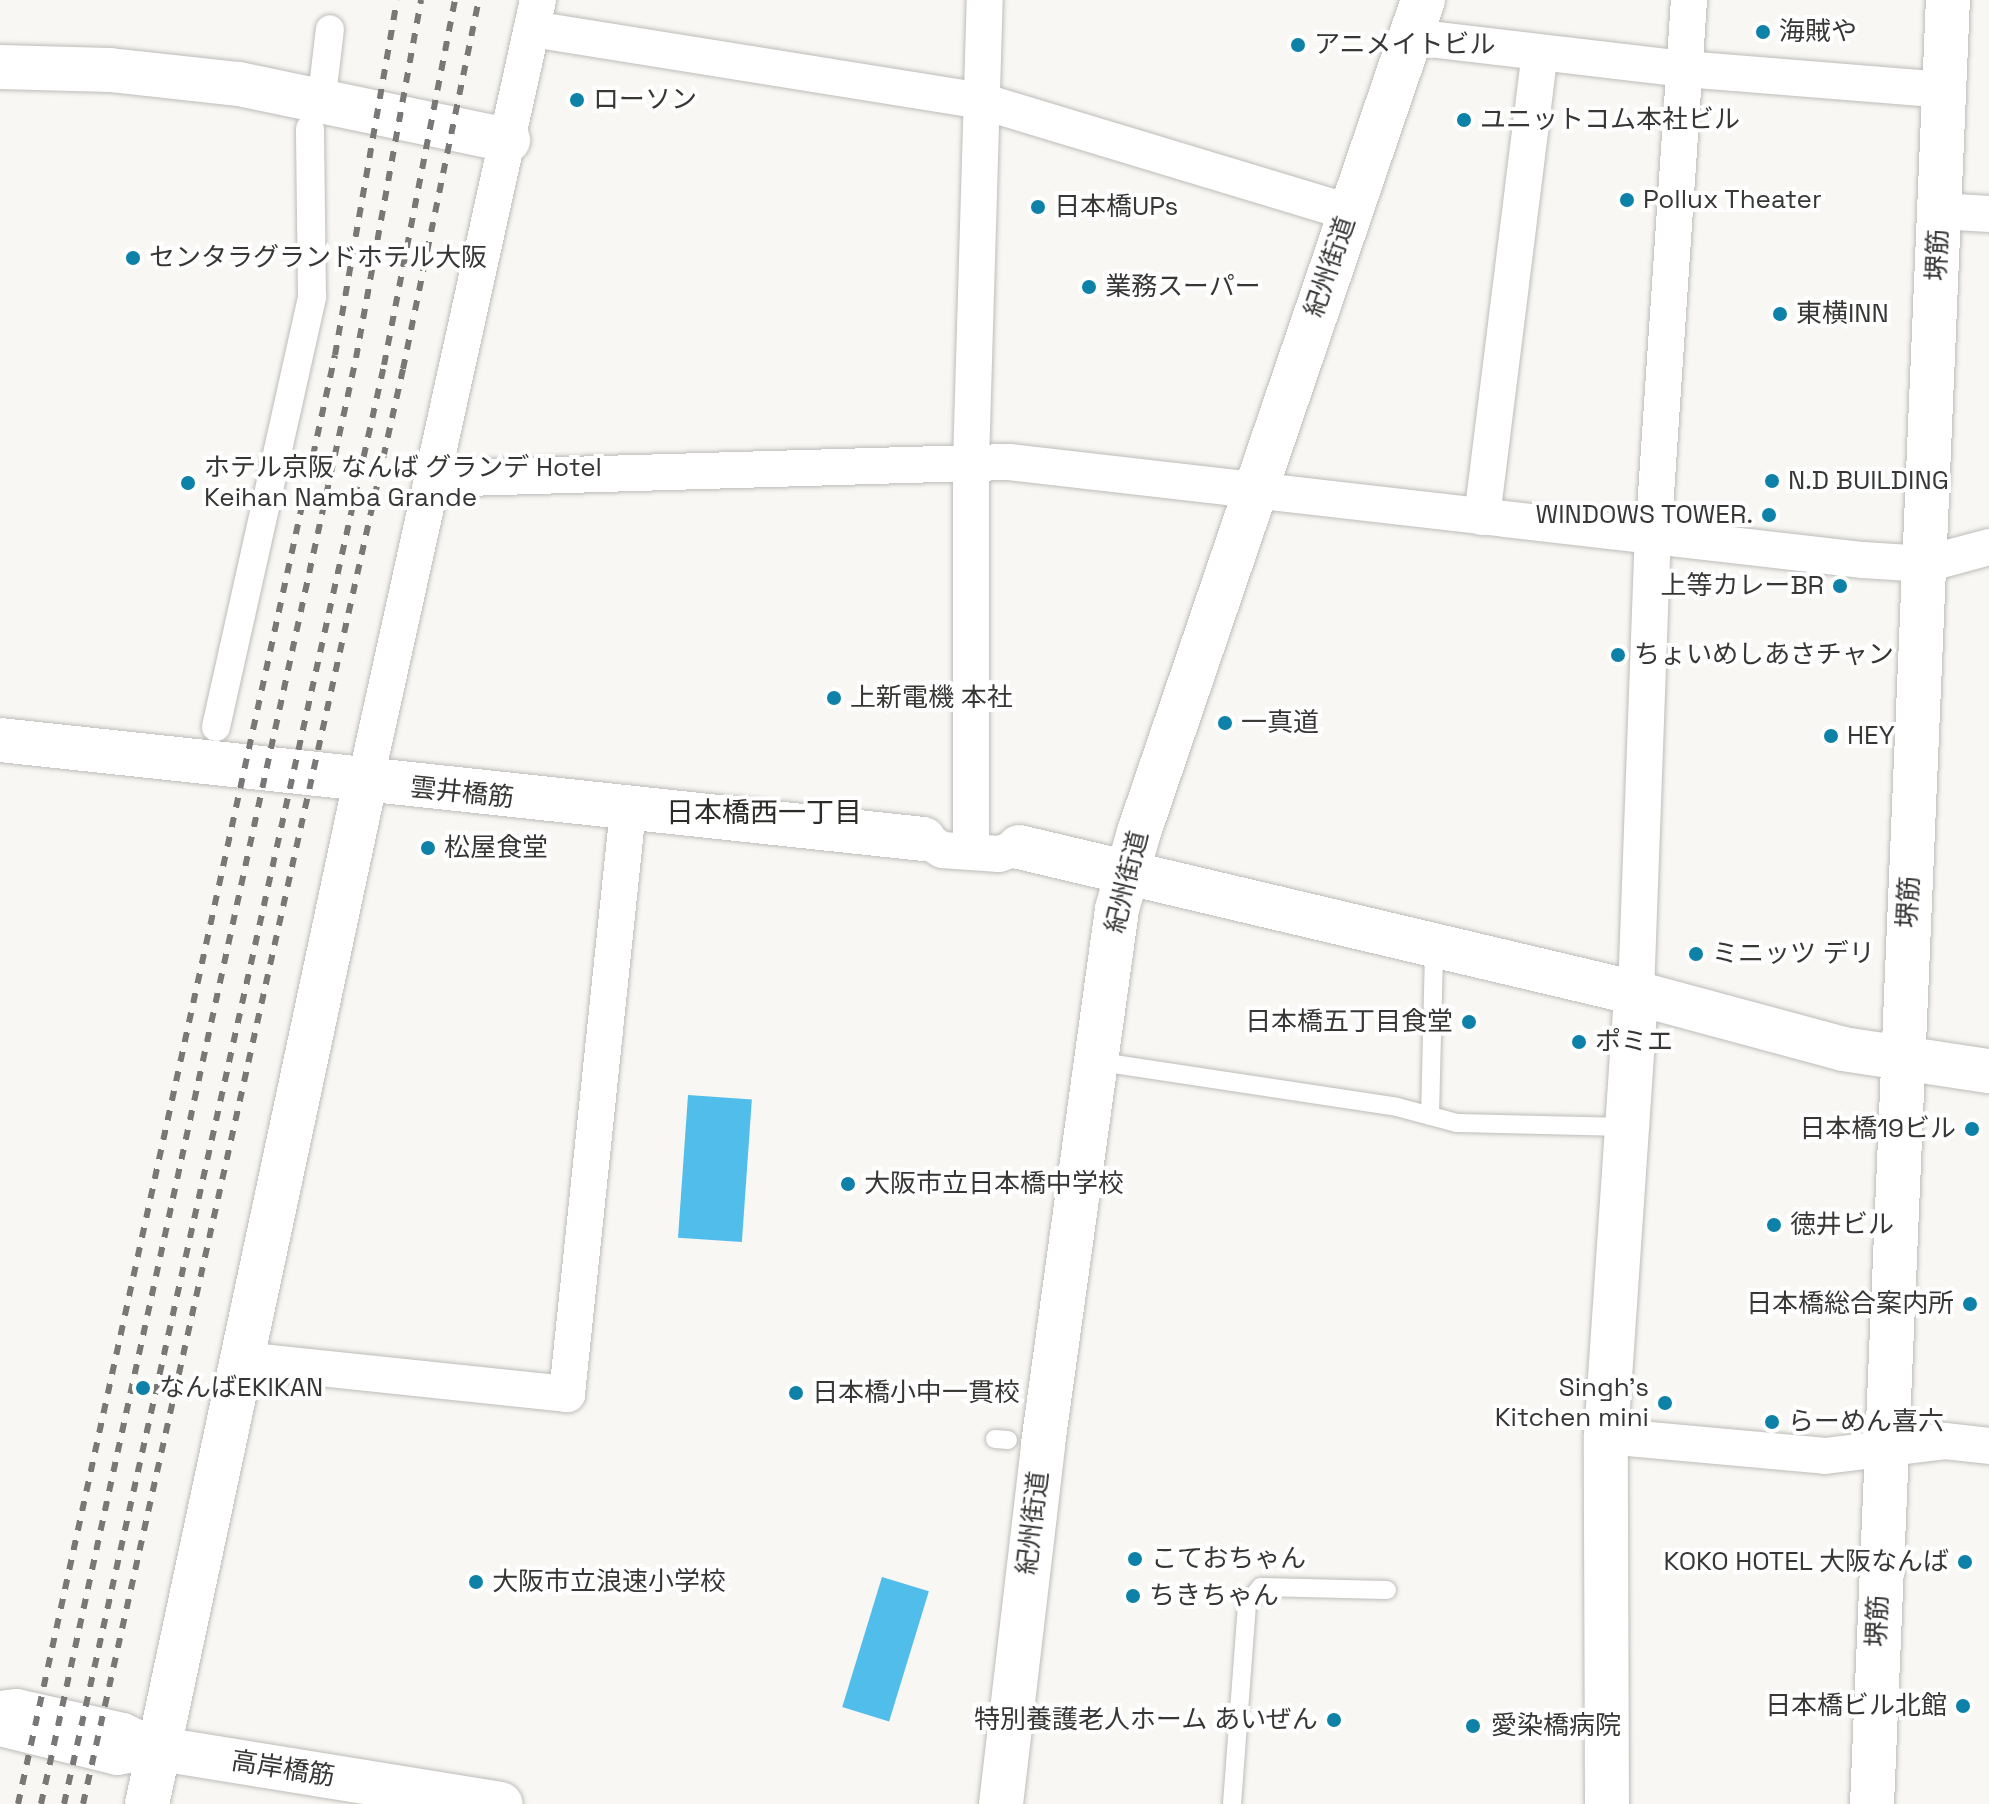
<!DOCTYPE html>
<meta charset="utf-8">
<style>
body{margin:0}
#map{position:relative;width:1989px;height:1804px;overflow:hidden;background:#f8f7f3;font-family:"Space Grotesk","Noto Sans JP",sans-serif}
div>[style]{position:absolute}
.water>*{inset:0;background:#51bdea;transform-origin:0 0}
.roads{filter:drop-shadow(0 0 2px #bdbcb9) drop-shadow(0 0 2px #bdbcb9)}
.service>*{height:18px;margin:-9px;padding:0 9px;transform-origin:9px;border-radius:9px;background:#fff}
.pedestrian>*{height:28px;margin:-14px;padding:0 14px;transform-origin:14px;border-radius:14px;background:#fff}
.minor>*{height:36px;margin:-18px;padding:0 18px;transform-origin:18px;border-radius:18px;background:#fff}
.tertiary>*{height:44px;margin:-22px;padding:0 22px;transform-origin:22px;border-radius:22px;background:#fff}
.secondary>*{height:44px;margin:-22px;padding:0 22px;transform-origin:22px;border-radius:22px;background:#fff}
.rail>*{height:6px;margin-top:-3px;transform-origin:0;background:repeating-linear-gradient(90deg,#797876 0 10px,transparent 0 20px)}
.dots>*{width:22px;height:22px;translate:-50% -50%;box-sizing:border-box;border:4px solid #fff;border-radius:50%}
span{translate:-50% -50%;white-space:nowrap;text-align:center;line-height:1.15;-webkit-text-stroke:8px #fff;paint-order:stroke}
.poi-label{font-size:26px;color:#383736}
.left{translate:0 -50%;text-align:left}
.right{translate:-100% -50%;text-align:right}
.street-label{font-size:26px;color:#383736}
.neighbourhood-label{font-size:28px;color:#2d2c29}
</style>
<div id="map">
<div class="water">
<div style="left:688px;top:1095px;width:64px;height:143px;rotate:4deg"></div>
<div style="left:882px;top:1577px;width:49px;height:136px;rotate:17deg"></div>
</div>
<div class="roads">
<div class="service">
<div style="left:1094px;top:1061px;width:306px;rotate:8.6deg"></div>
<div style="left:1397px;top:1107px;width:62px;rotate:14.9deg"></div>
<div style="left:1457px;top:1123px;width:169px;rotate:1.4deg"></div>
<div style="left:1430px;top:1116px;width:168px;rotate:-88.6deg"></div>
<div style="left:995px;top:1439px;width:13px;rotate:4deg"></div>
<div style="left:1232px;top:1804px;width:201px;rotate:-85.7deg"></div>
<div style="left:1247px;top:1604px;width:22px;rotate:-51deg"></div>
<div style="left:1261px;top:1587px;width:126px;rotate:1.4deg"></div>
</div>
<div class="pedestrian">
<div style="left:324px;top:79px;width:50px;rotate:-83.2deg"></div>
<div style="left:216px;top:727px;width:441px;rotate:-77.4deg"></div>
<div style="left:312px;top:297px;width:168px;rotate:-90.7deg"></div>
</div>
<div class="minor">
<div style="left:533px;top:29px;width:454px;rotate:9.1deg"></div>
<div style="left:981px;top:101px;width:384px;rotate:16.8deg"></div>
<div style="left:1412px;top:37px;width:274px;rotate:6.7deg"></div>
<div style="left:1684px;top:69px;width:261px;rotate:4.6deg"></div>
<div style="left:1939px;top:211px;width:50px;rotate:3.4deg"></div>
<div style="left:432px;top:479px;width:577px;rotate:-1.69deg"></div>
<div style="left:1009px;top:462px;width:860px;rotate:6.55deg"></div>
<div style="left:1863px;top:560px;width:63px;rotate:3.6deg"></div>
<div style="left:1926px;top:564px;width:65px;rotate:-15.1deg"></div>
<div style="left:1482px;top:517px;width:468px;rotate:-82.9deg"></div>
<div style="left:365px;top:783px;width:802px;rotate:-77.54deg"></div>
<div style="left:971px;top:834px;width:372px;rotate:-90deg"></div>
<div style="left:971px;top:462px;width:462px;rotate:-88.3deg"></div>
<div style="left:924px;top:839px;width:21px;rotate:31deg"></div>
<div style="left:942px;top:850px;width:57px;rotate:4deg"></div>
<div style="left:999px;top:854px;width:21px;rotate:-19deg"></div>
<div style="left:1636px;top:993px;width:454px;rotate:-87.9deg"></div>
<div style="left:1653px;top:539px;width:540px;rotate:-86.18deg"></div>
<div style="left:243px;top:1360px;width:326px;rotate:6deg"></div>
<div style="left:567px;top:1394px;width:587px;rotate:-84.04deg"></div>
<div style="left:1606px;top:1436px;width:220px;rotate:5.2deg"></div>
<div style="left:1825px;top:1456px;width:121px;rotate:-7.1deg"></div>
<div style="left:1945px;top:1441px;width:44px;rotate:6.5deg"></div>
<div style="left:0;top:1709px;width:17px;rotate:-7deg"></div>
<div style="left:17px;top:1707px;width:109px;rotate:12.8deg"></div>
<div style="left:123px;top:1731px;width:42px;rotate:25.3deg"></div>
<div style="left:0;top:1728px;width:121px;rotate:13.9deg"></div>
<div style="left:117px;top:1757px;width:45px;rotate:-10.3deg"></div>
</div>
<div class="tertiary">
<div style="left:0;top:67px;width:110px;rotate:1.6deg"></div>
<div style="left:110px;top:70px;width:130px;rotate:6.2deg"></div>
<div style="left:239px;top:84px;width:275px;rotate:11.8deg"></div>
<div style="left:0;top:740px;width:929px;rotate:6.12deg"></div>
<div style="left:1019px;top:847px;width:634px;rotate:13.31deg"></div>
<div style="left:1636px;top:993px;width:214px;rotate:15.1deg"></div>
<div style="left:1843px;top:1049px;width:148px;rotate:8.6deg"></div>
<div style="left:161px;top:1749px;width:344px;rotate:9.2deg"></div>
<div style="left:147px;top:1804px;width:1044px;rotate:-77.95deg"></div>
<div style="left:1001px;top:1804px;width:362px;rotate:-83.3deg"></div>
<div style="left:1043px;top:1444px;width:540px;rotate:-82.12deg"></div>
<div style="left:1117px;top:909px;width:80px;rotate:-74.1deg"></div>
<div style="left:1139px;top:832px;width:879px;rotate:-71.15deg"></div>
<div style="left:1607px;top:1804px;width:368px;rotate:-90.2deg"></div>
<div style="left:1606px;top:1436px;width:444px;rotate:-86.1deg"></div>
</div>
<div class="secondary">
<div style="left:1872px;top:1804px;width:1806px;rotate:-87.59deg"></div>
</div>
</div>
<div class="rail">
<div style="left:18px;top:1804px;width:1483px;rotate:-77.66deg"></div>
<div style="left:335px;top:355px;width:360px;rotate:-80.1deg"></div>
<div style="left:41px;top:1804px;width:1480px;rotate:-77.71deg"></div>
<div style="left:356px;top:358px;width:364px;rotate:-79.7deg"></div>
<div style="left:64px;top:1804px;width:1474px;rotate:-77.46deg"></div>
<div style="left:384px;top:365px;width:372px;rotate:-79deg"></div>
<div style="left:83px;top:1804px;width:1470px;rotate:-77.43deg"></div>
<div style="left:403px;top:369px;width:377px;rotate:-78.4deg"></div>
</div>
<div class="dots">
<div style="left:1763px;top:32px;background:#0e81a8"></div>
<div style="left:1298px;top:45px;background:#0e81a8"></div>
<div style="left:577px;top:100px;background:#0e81a8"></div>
<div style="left:1464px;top:120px;background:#0e81a8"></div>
<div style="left:1627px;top:200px;background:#0e81a8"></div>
<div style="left:1038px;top:207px;background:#0e81a8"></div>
<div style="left:133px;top:258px;background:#0e81a8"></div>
<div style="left:1089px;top:287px;background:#0e81a8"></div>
<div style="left:1780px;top:314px;background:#0e81a8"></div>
<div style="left:1772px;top:481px;background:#0e81a8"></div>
<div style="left:188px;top:483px;background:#0e81a8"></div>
<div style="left:1769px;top:515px;background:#0e81a8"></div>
<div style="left:1840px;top:586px;background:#0e81a8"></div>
<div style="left:1618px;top:655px;background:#0e81a8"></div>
<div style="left:834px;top:698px;background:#0e81a8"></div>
<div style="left:1225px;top:723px;background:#0e81a8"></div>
<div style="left:1831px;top:736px;background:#0e81a8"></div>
<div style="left:428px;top:848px;background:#0e81a8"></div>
<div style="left:1696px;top:954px;background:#0e81a8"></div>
<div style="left:1469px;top:1022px;background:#0e81a8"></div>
<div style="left:1579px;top:1042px;background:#0e81a8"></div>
<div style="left:1972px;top:1129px;background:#0e81a8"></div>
<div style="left:848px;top:1184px;background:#0e81a8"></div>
<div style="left:1774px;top:1225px;background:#0e81a8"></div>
<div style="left:1970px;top:1304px;background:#0e81a8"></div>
<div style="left:143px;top:1388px;background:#0e81a8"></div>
<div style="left:796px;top:1393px;background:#0e81a8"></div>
<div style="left:1665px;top:1403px;background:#0e81a8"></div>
<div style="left:1772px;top:1422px;background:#0e81a8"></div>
<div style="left:1135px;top:1559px;background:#0e81a8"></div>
<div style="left:1965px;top:1562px;background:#0e81a8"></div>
<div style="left:476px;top:1582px;background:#0e81a8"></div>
<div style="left:1133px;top:1596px;background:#0e81a8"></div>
<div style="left:1963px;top:1706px;background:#0e81a8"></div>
<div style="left:1334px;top:1720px;background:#0e81a8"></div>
<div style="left:1473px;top:1726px;background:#0e81a8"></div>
</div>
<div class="poi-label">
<span class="left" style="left:1779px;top:32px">海賊や</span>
<span class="left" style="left:1314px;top:45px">アニメイトビル</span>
<span class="left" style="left:593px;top:100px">ローソン</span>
<span class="left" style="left:1480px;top:120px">ユニットコム本社ビル</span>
<span class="left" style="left:1643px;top:200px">Pollux Theater</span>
<span class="left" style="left:1054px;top:207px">日本橋UPs</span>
<span class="left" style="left:149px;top:258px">センタラグランドホテル大阪</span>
<span class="left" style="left:1105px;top:287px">業務スーパー</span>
<span class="left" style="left:1796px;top:314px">東横INN</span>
<span class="left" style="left:204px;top:483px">ホテル京阪 なんば グランデ Hotel<br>Keihan Namba Grande</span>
<span class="left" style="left:1788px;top:481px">N.D BUILDING</span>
<span class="right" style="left:1753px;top:515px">WINDOWS TOWER.</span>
<span class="right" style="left:1824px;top:586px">上等カレーBR</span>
<span class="left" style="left:1634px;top:655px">ちょいめしあさチャン</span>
<span class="left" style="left:850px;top:698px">上新電機 本社</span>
<span class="left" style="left:1241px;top:723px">一真道</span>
<span class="left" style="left:1847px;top:736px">HEY</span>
<span class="left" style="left:444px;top:848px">松屋食堂</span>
<span class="left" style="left:1712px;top:954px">ミニッツ デリ</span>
<span class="right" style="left:1453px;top:1022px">日本橋五丁目食堂</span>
<span class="left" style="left:1595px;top:1042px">ポミエ</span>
<span class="right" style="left:1956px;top:1129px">日本橋19ビル</span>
<span class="left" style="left:864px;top:1184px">大阪市立日本橋中学校</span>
<span class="left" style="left:1790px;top:1225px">徳井ビル</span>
<span class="right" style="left:1954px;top:1304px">日本橋総合案内所</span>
<span class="left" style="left:159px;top:1388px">なんばEKIKAN</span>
<span class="right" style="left:1649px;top:1403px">Singh's<br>Kitchen mini</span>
<span class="left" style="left:812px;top:1393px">日本橋小中一貫校</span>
<span class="left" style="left:1788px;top:1422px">らーめん喜六</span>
<span class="left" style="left:1151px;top:1559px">こておちゃん</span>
<span class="right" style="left:1949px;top:1562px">KOKO HOTEL 大阪なんば</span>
<span class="left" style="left:492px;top:1582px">大阪市立浪速小学校</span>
<span class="left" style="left:1149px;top:1596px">ちきちゃん</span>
<span class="right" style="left:1947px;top:1706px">日本橋ビル北館</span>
<span class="right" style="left:1318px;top:1720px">特別養護老人ホーム あいぜん</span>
<span class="left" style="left:1491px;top:1726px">愛染橋病院</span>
</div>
<div class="street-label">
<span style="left:1938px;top:255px;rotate:-88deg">堺筋</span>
<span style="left:1330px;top:267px;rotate:-71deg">紀州街道</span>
<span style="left:462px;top:793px;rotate:6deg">雲井橋筋</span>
<span style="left:1127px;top:882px;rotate:-76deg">紀州街道</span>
<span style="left:1909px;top:902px;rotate:-87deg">堺筋</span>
<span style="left:1033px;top:1523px;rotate:-83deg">紀州街道</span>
<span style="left:1878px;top:1621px;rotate:-88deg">堺筋</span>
<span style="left:283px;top:1769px;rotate:9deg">高岸橋筋</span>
</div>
<div class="neighbourhood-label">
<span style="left:764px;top:812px">日本橋西一丁目</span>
</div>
</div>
